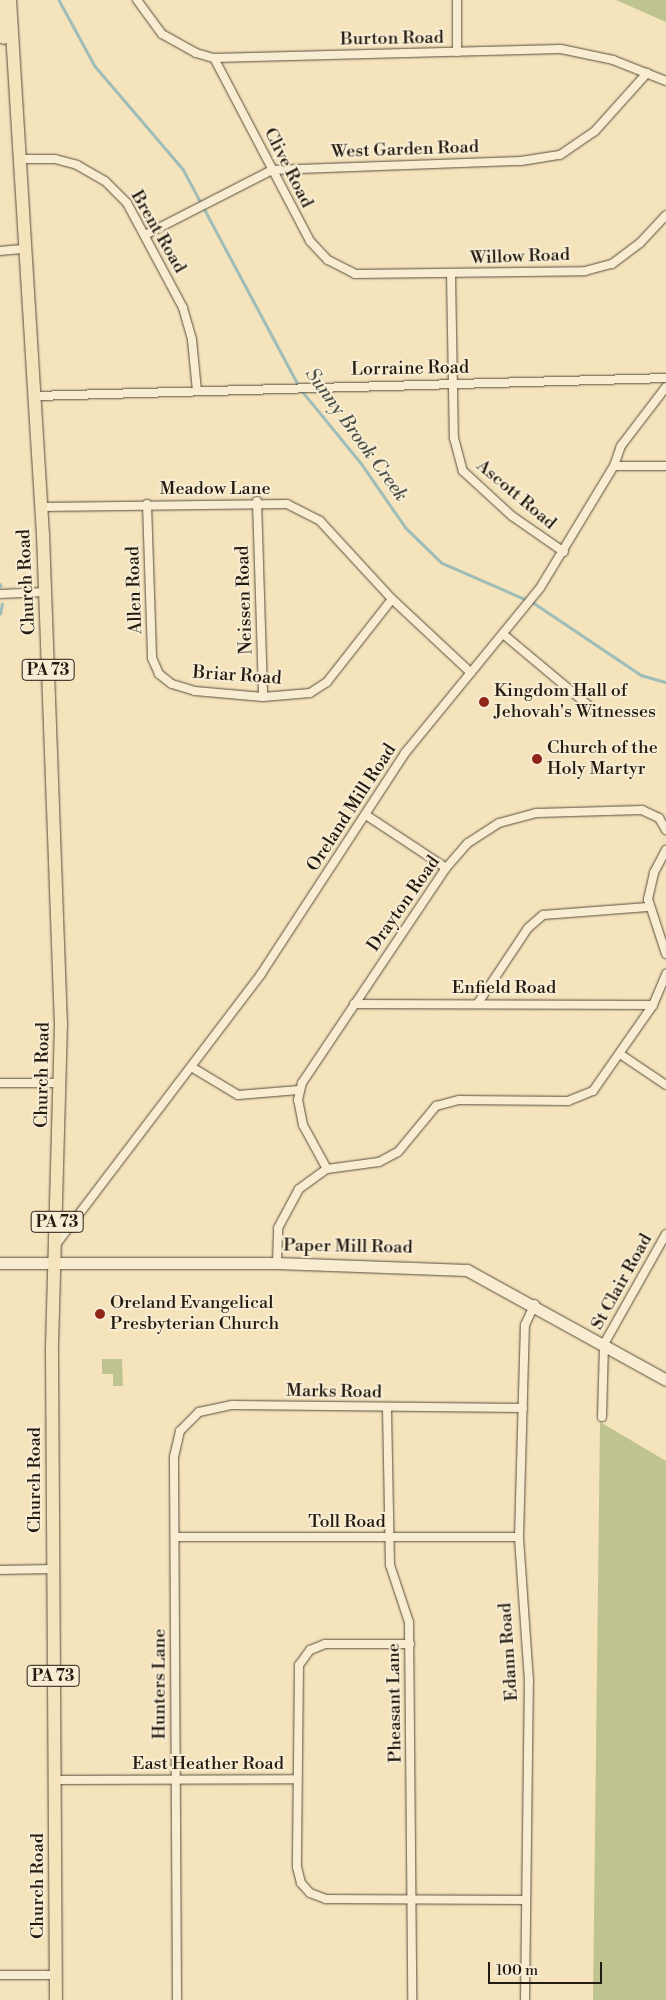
<!DOCTYPE html>
<style>
body{margin:0}
#map{position:relative;width:666px;height:2000px;overflow:hidden;background:#f5e3bc;font-family:"Libre Bodoni",serif}
div>[style]{position:absolute}
.green>*{inset:0;background:#bec38f}
.stream>*{height:2.5px;margin:-1.25px;padding:0 1.25px;transform-origin:1.25px;border-radius:1.25px;background:#9ebdb8}
.roads{filter:drop-shadow(0 0 1px #584d3c) drop-shadow(0 0 1px #584d3c)}
.street>*{height:8px;margin:-4px;padding:0 4px;transform-origin:4px;border-radius:4px;background:#f8edd3}
.secondary>*{height:11px;margin:-5.5px;padding:0 5.5px;transform-origin:5.5px;border-radius:5.5px;background:#f8edd3}
.primary>*{height:12px;margin:-6px;padding:0 6px;transform-origin:6px;border-radius:6px;background:#f5e3bc}
.highway>*{height:14px;margin:-7px;padding:0 7px;transform-origin:7px;border-radius:7px;background:#f5e3bc}
.dots>*{width:14px;height:14px;translate:-50% -50%;box-sizing:border-box;border:2px solid #f8edd3;border-radius:50%}
span{translate:-50% -50%;white-space:nowrap;text-align:center;line-height:1.15;-webkit-text-stroke:4px #f8edd3;paint-order:stroke}
.shield-label span{padding:1px 4px;background:#f8edd3;border:1px solid;border-radius:4px;-webkit-text-stroke-width:0}
.shield-label{font-size:16px;color:#231b12;font-weight:700}
.street-label{font-size:18px;color:#231b12}
.poi-label{font-size:18px;color:#231b12}
.left{translate:0 -50%;text-align:left}
.water-label{font-size:19px;color:#4e544c;font-style:italic}
.scale{position:absolute;left:488px;top:1962px;width:114px;height:22px;box-sizing:border-box;border:2px solid #231b12;border-top:0;padding-left:6px;font-size:15px;line-height:18px;white-space:nowrap;color:#231b12;-webkit-text-stroke:4px #f8edd3;paint-order:stroke}
</style>
<div id="map">
<div class="green">
<div style="clip-path:polygon(616px 0,666px 0,666px 22px)"></div>
<div style="clip-path:polygon(102px 1359px,122px 1359px,123px 1386px,113px 1386px,113px 1374px,102px 1374px)"></div>
<div style="clip-path:polygon(600px 1422px,666px 1461px,666px 2000px,593px 2000px)"></div>
</div>
<div class="stream">
<div style="left:59px;top:0;width:75px;rotate:61.4deg"></div>
<div style="left:95px;top:66px;width:135px;rotate:49.5deg"></div>
<div style="left:183px;top:169px;width:246px;rotate:61.9deg"></div>
<div style="left:302px;top:391px;width:93px;rotate:50.7deg"></div>
<div style="left:361px;top:463px;width:79px;rotate:55.3deg"></div>
<div style="left:406px;top:528px;width:50px;rotate:44.2deg"></div>
<div style="left:442px;top:563px;width:100px;rotate:23.5deg"></div>
<div style="left:534px;top:603px;width:129px;rotate:33.9deg"></div>
<div style="left:641px;top:675px;width:26px;rotate:16deg"></div>
<div style="left:0;top:584px;width:2px;rotate:63deg"></div>
<div style="left:0;top:614px;width:10px;rotate:-79deg"></div>
</div>
<div class="roads">
<div class="street">
<div style="left:137px;top:0;width:42px;rotate:53.7deg"></div>
<div style="left:162px;top:34px;width:39px;rotate:29deg"></div>
<div style="left:196px;top:53px;width:19px;rotate:16deg"></div>
<div style="left:214px;top:58px;width:347px;rotate:-1.5deg"></div>
<div style="left:561px;top:49px;width:53px;rotate:11.9deg"></div>
<div style="left:613px;top:60px;width:57px;rotate:21.6deg"></div>
<div style="left:457px;top:0;width:52px;rotate:90deg"></div>
<div style="left:214px;top:58px;width:207px;rotate:62.3deg"></div>
<div style="left:310px;top:241px;width:26px;rotate:47deg"></div>
<div style="left:328px;top:260px;width:30px;rotate:27deg"></div>
<div style="left:355px;top:274px;width:230px;rotate:-0.7deg"></div>
<div style="left:585px;top:271px;width:28px;rotate:-15deg"></div>
<div style="left:612px;top:264px;width:35px;rotate:-37deg"></div>
<div style="left:640px;top:243px;width:38px;rotate:-47deg"></div>
<div style="left:18px;top:159px;width:37px"></div>
<div style="left:55px;top:159px;width:23px;rotate:15deg"></div>
<div style="left:77px;top:165px;width:32px;rotate:30deg"></div>
<div style="left:105px;top:181px;width:31px;rotate:45deg"></div>
<div style="left:127px;top:203px;width:119px;rotate:61.9deg"></div>
<div style="left:183px;top:308px;width:33px;rotate:74deg"></div>
<div style="left:192px;top:340px;width:51px;rotate:84.4deg"></div>
<div style="left:145px;top:235px;width:143px;rotate:-27.1deg"></div>
<div style="left:272px;top:170px;width:249px;rotate:-2.1deg"></div>
<div style="left:521px;top:161px;width:39px;rotate:-9deg"></div>
<div style="left:560px;top:155px;width:42px;rotate:-34.4deg"></div>
<div style="left:595px;top:131px;width:78px;rotate:-48.1deg"></div>
<div style="left:0;top:251px;width:22px;rotate:-5deg"></div>
<div style="left:451px;top:274px;width:164px;rotate:89deg"></div>
<div style="left:454px;top:438px;width:34px;rotate:75deg"></div>
<div style="left:463px;top:471px;width:67px;rotate:42.6deg"></div>
<div style="left:512px;top:516px;width:63px;rotate:34.7deg"></div>
<div style="left:35px;top:396px;width:631px;rotate:-1.63deg"></div>
<div style="left:614px;top:466px;width:52px"></div>
<div style="left:257px;top:501px;width:196px;rotate:88.2deg"></div>
<div style="left:147px;top:504px;width:154px;rotate:88.1deg"></div>
<div style="left:152px;top:658px;width:17px;rotate:66deg"></div>
<div style="left:159px;top:674px;width:16px;rotate:38deg"></div>
<div style="left:172px;top:684px;width:24px;rotate:17deg"></div>
<div style="left:195px;top:691px;width:68px;rotate:5deg"></div>
<div style="left:263px;top:697px;width:47px;rotate:-4.9deg"></div>
<div style="left:310px;top:693px;width:20px;rotate:-33deg"></div>
<div style="left:327px;top:682px;width:105px;rotate:-51.9deg"></div>
<div style="left:41px;top:507px;width:246px;rotate:-0.7deg"></div>
<div style="left:287px;top:504px;width:37px;rotate:27deg"></div>
<div style="left:320px;top:521px;width:106px;rotate:47.3deg"></div>
<div style="left:392px;top:599px;width:108px;rotate:43.1deg"></div>
<div style="left:0;top:594px;width:45px;rotate:-2.5deg"></div>
<div style="left:503px;top:634px;width:119px;rotate:39.9deg"></div>
<div style="left:366px;top:815px;width:96px;rotate:33.5deg"></div>
<div style="left:666px;top:850px;width:26px;rotate:118deg"></div>
<div style="left:654px;top:873px;width:27px;rotate:103deg"></div>
<div style="left:648px;top:899px;width:58px;rotate:71.9deg"></div>
<div style="left:478px;top:1003px;width:90px;rotate:-56.3deg"></div>
<div style="left:528px;top:928px;width:20px;rotate:-41deg"></div>
<div style="left:543px;top:915px;width:105px;rotate:-4.4deg"></div>
<div style="left:354px;top:1004px;width:299px;rotate:0.2deg"></div>
<div style="left:620px;top:1054px;width:55px;rotate:34deg"></div>
<div style="left:193px;top:1068px;width:52px;rotate:31deg"></div>
<div style="left:238px;top:1095px;width:61px;rotate:-4.7deg"></div>
<div style="left:0;top:1083px;width:61px"></div>
<div style="left:327px;top:1169px;width:50px;rotate:-118.6deg"></div>
<div style="left:303px;top:1125px;width:25px;rotate:-101deg"></div>
<div style="left:298px;top:1100px;width:17px;rotate:-77deg"></div>
<div style="left:302px;top:1083px;width:259px;rotate:-56.2deg"></div>
<div style="left:446px;top:868px;width:33px;rotate:-49deg"></div>
<div style="left:468px;top:843px;width:37px;rotate:-33deg"></div>
<div style="left:499px;top:823px;width:39px;rotate:-15deg"></div>
<div style="left:537px;top:813px;width:105px;rotate:-1.6deg"></div>
<div style="left:642px;top:810px;width:19px;rotate:25deg"></div>
<div style="left:659px;top:818px;width:14px;rotate:60deg"></div>
<div style="left:57px;top:1243px;width:338px;rotate:-52.8deg"></div>
<div style="left:261px;top:974px;width:264px;rotate:-56.9deg"></div>
<div style="left:405px;top:753px;width:213px;rotate:-50.7deg"></div>
<div style="left:540px;top:588px;width:143px;rotate:-58.8deg"></div>
<div style="left:614px;top:466px;width:21px;rotate:-71deg"></div>
<div style="left:621px;top:446px;width:74px;rotate:-52.7deg"></div>
<div style="left:277px;top:1263px;width:35px;rotate:-88deg"></div>
<div style="left:278px;top:1228px;width:44px;rotate:-61.7deg"></div>
<div style="left:299px;top:1189px;width:34px;rotate:-36deg"></div>
<div style="left:327px;top:1169px;width:52px;rotate:-7.7deg"></div>
<div style="left:379px;top:1162px;width:21px;rotate:-28deg"></div>
<div style="left:398px;top:1152px;width:60px;rotate:-50.4deg"></div>
<div style="left:436px;top:1106px;width:24px;rotate:-15deg"></div>
<div style="left:459px;top:1100px;width:109px;rotate:0.5deg"></div>
<div style="left:568px;top:1101px;width:27px;rotate:-22deg"></div>
<div style="left:593px;top:1091px;width:105px;rotate:-55.1deg"></div>
<div style="left:653px;top:1005px;width:34px;rotate:-67deg"></div>
<div style="left:387px;top:1409px;width:156px;rotate:88.9deg"></div>
<div style="left:390px;top:1565px;width:60px;rotate:71.6deg"></div>
<div style="left:409px;top:1622px;width:378px;rotate:89.5deg"></div>
<div style="left:602px;top:1417px;width:73px;rotate:-88.4deg"></div>
<div style="left:604px;top:1344px;width:126px;rotate:-60.6deg"></div>
<div style="left:175px;top:1537px;width:344px"></div>
<div style="left:0;top:1570px;width:52px;rotate:-1.1deg"></div>
<div style="left:410px;top:1644px;width:85px;rotate:180deg"></div>
<div style="left:325px;top:1644px;width:16px;rotate:158deg"></div>
<div style="left:310px;top:1650px;width:19px;rotate:126deg"></div>
<div style="left:299px;top:1665px;width:202px;rotate:90.6deg"></div>
<div style="left:297px;top:1867px;width:16px;rotate:76deg"></div>
<div style="left:301px;top:1883px;width:13px;rotate:48deg"></div>
<div style="left:310px;top:1893px;width:17px;rotate:21deg"></div>
<div style="left:326px;top:1899px;width:200px;rotate:0.3deg"></div>
<div style="left:54px;top:1780px;width:243px;rotate:-0.2deg"></div>
<div style="left:0;top:1975px;width:56px"></div>
<div style="left:177px;top:2000px;width:543px;rotate:-90.32deg"></div>
<div style="left:174px;top:1457px;width:27px;rotate:-77deg"></div>
<div style="left:180px;top:1431px;width:27px;rotate:-45deg"></div>
<div style="left:199px;top:1412px;width:34px;rotate:-12deg"></div>
<div style="left:232px;top:1405px;width:291px;rotate:0.6deg"></div>
<div style="left:525px;top:2000px;width:319px;rotate:-89.3deg"></div>
<div style="left:529px;top:1681px;width:144px;rotate:-94deg"></div>
<div style="left:519px;top:1537px;width:212px;rotate:-88.4deg"></div>
<div style="left:525px;top:1325px;width:23px;rotate:-65deg"></div>
</div>
<div class="secondary">
<div style="left:0;top:1263px;width:277px"></div>
<div style="left:277px;top:1263px;width:190px;rotate:2.1deg"></div>
<div style="left:467px;top:1270px;width:227px;rotate:28.9deg"></div>
</div>
<div class="primary">
<div style="left:10px;top:0;width:536px;rotate:86.47deg"></div>
<div style="left:43px;top:535px;width:489px;rotate:87.9deg"></div>
<div style="left:61px;top:1024px;width:329px;rotate:91.6deg"></div>
<div style="left:52px;top:1353px;width:647px;rotate:89.65deg"></div>
<div style="left:0;top:1px;width:37px;rotate:84deg"></div>
</div>
<div class="highway">
<div style="left:0;top:7px;width:1px;rotate:45deg"></div>
</div>
</div>
<div class="dots">
<div style="left:484px;top:702px;background:#8f2418"></div>
<div style="left:537px;top:759px;background:#8f2418"></div>
<div style="left:100px;top:1314px;background:#8f2418"></div>
</div>
<div class="shield-label">
<span style="left:48px;top:670px">PA 73</span>
<span style="left:57px;top:1222px">PA 73</span>
<span style="left:53px;top:1676px">PA 73</span>
</div>
<div class="street-label">
<span style="left:392px;top:39px;rotate:-1deg">Burton Road</span>
<span style="left:405px;top:150px;rotate:-2deg">West Garden Road</span>
<span style="left:288px;top:168px;rotate:63deg">Clive Road</span>
<span style="left:158px;top:232px;rotate:60deg">Brent Road</span>
<span style="left:520px;top:257px;rotate:-2deg">Willow Road</span>
<span style="left:410px;top:369px;rotate:-1deg">Lorraine Road</span>
<span style="left:215px;top:489px">Meadow Lane</span>
<span style="left:516px;top:495px;rotate:40deg">Ascott Road</span>
<span style="left:27px;top:582px;rotate:-93deg">Church Road</span>
<span style="left:135px;top:590px;rotate:-92deg">Allen Road</span>
<span style="left:245px;top:600px;rotate:-92deg">Neissen Road</span>
<span style="left:237px;top:676px;rotate:4deg">Briar Road</span>
<span style="left:352px;top:808px;rotate:-57deg">Oreland Mill Road</span>
<span style="left:404px;top:904px;rotate:-55deg">Drayton Road</span>
<span style="left:504px;top:988px">Enfield Road</span>
<span style="left:43px;top:1075px;rotate:-89deg">Church Road</span>
<span style="left:348px;top:1247px;rotate:1deg">Paper Mill Road</span>
<span style="left:622px;top:1282px;rotate:-61deg">St Clair Road</span>
<span style="left:334px;top:1392px;rotate:1deg">Marks Road</span>
<span style="left:35px;top:1480px;rotate:-90deg">Church Road</span>
<span style="left:347px;top:1522px">Toll Road</span>
<span style="left:509px;top:1652px;rotate:-94deg">Edann Road</span>
<span style="left:160px;top:1684px;rotate:-90deg">Hunters Lane</span>
<span style="left:395px;top:1703px;rotate:-91deg">Pheasant Lane</span>
<span style="left:208px;top:1764px">East Heather Road</span>
<span style="left:38px;top:1886px;rotate:-90deg">Church Road</span>
</div>
<div class="poi-label">
<span class="left" style="left:494px;top:702px">Kingdom Hall of<br>Jehovah's Witnesses</span>
<span class="left" style="left:547px;top:759px">Church of the<br>Holy Martyr</span>
<span class="left" style="left:110px;top:1314px">Oreland Evangelical<br>Presbyterian Church</span>
</div>
<div class="water-label">
<span style="left:356px;top:435px;rotate:54deg">Sunny Brook Creek</span>
</div>
<div class="scale">100 m</div>
</div>
